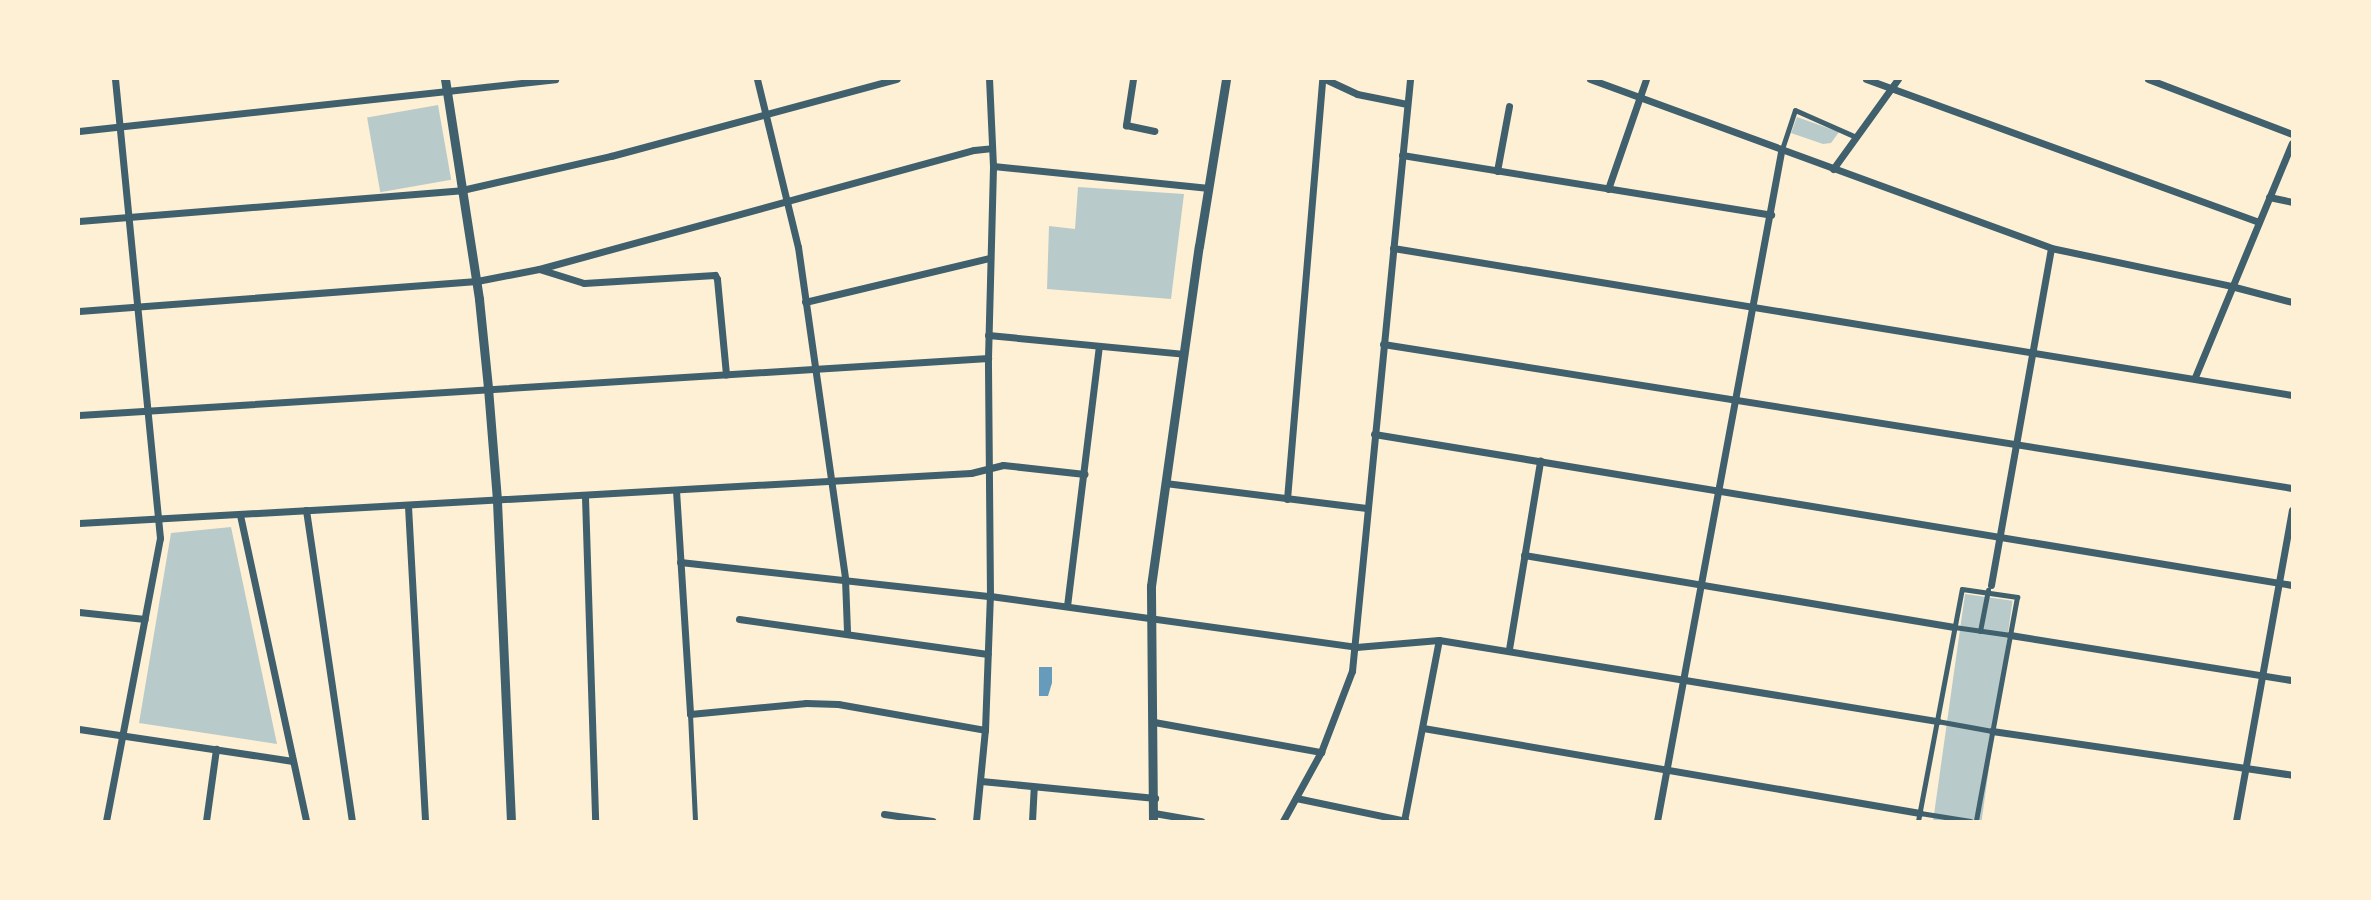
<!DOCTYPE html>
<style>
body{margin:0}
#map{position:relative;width:2371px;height:900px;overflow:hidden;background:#fdf0d5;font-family:Merriweather,serif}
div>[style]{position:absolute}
.green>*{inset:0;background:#b9caca;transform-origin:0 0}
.water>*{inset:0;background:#669bbc}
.pedestrian>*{height:5px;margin:-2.5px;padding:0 2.5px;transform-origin:2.5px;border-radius:2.5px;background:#3f606c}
.minor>*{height:7px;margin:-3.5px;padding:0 3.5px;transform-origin:3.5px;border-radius:3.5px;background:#3f606c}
.tertiary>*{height:9px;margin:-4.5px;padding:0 4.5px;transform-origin:4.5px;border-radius:4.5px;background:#3f606c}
span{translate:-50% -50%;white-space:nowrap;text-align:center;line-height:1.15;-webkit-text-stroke:7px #fdf0d5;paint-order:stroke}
.frame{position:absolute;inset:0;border:80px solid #fdf0d5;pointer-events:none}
</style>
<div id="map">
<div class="green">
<div style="left:438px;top:105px;width:76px;height:72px;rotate:80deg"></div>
<div style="clip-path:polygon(1797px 117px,1839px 132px,1831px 143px,1823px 144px,1791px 133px)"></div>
<div style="clip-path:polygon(1078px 187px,1184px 194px,1171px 299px,1047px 289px,1049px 226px,1075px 229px)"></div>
<div style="clip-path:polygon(231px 527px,277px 744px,139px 723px,171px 533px)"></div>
<div style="left:1965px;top:594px;width:48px;height:231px;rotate:8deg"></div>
</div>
<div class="water">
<div style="clip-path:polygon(1039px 667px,1052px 667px,1052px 683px,1048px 696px,1039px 696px)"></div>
</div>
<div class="pedestrian">
<div style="left:1781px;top:152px;width:44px;rotate:-71.6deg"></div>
<div style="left:1795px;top:110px;width:67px;rotate:23.9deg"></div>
<div style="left:1954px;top:627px;width:57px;rotate:8.1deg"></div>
<div style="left:1980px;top:631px;width:42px;rotate:-79deg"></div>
<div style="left:690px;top:714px;width:107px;rotate:87.3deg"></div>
<div style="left:1937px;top:721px;width:56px;rotate:10.3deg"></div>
<div style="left:1920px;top:813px;width:51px;rotate:9.1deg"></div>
<div style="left:1918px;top:821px;width:236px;rotate:-79.3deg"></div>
<div style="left:1962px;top:589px;width:56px;rotate:8.3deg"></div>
<div style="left:2017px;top:597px;width:228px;rotate:100.4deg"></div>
</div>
<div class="minor">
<div style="left:757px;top:79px;width:173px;rotate:76.3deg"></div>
<div style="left:798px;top:247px;width:335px;rotate:81.9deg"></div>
<div style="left:845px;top:579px;width:53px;rotate:87.8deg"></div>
<div style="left:1133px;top:79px;width:47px;rotate:98.7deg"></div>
<div style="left:1126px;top:125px;width:29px;rotate:12deg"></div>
<div style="left:1325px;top:79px;width:35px;rotate:25deg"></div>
<div style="left:1357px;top:94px;width:51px;rotate:11.3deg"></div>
<div style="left:1590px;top:79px;width:491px;rotate:20.1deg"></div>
<div style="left:2051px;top:248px;width:184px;rotate:11.9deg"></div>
<div style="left:2231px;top:286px;width:63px;rotate:14.7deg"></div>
<div style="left:1866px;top:79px;width:418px;rotate:20deg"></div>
<div style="left:2148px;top:79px;width:154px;rotate:20.9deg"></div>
<div style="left:79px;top:131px;width:479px;rotate:-6.2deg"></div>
<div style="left:1402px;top:155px;width:374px;rotate:9.2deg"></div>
<div style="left:993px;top:166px;width:217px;rotate:5.8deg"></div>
<div style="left:1833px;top:169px;width:111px;rotate:-54.2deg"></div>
<div style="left:1497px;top:171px;width:66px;rotate:-79.5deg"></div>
<div style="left:1608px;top:189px;width:116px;rotate:-70.9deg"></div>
<div style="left:2269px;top:197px;width:24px;rotate:12deg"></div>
<div style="left:79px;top:221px;width:384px;rotate:-4.6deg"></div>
<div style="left:462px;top:190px;width:153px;rotate:-12.9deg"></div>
<div style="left:611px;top:156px;width:296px;rotate:-15.1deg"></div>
<div style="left:1393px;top:248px;width:911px;rotate:9.29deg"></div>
<div style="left:539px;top:269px;width:47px;rotate:17.3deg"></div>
<div style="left:584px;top:283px;width:131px;rotate:-3.5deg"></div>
<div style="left:715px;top:275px;width:4px;rotate:63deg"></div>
<div style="left:717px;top:279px;width:96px;rotate:84.6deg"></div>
<div style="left:805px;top:302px;width:190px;rotate:-13.4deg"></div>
<div style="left:79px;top:311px;width:399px;rotate:-4.3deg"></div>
<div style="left:477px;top:281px;width:63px;rotate:-11deg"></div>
<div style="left:539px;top:269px;width:451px;rotate:-15.3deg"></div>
<div style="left:974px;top:150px;width:18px;rotate:-6deg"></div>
<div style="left:988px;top:335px;width:197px;rotate:5.5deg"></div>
<div style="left:1383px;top:344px;width:920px;rotate:9deg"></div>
<div style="left:2195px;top:377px;width:253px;rotate:-67.5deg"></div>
<div style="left:79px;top:415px;width:911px;rotate:-3.59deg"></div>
<div style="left:1374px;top:434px;width:930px;rotate:9.34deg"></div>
<div style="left:1165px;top:483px;width:203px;rotate:7.1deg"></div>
<div style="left:676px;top:490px;width:224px;rotate:86.4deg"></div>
<div style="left:690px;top:714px;width:117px;rotate:-5.4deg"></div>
<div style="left:806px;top:703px;width:32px;rotate:2deg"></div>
<div style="left:838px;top:704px;width:149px;rotate:10deg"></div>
<div style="left:585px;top:497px;width:324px;rotate:88.2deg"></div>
<div style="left:1287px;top:499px;width:421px;rotate:-85.2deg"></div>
<div style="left:408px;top:506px;width:315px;rotate:86.9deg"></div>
<div style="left:306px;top:510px;width:314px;rotate:81.6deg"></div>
<div style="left:240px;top:515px;width:313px;rotate:77.8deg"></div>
<div style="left:79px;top:523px;width:893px;rotate:-3.21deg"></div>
<div style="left:971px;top:473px;width:33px;rotate:-14deg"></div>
<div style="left:1003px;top:465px;width:82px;rotate:6.3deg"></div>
<div style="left:1524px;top:555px;width:436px;rotate:9.5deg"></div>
<div style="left:680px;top:562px;width:312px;rotate:6.3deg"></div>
<div style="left:990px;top:596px;width:370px;rotate:7.9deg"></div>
<div style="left:1356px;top:647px;width:83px;rotate:-4.8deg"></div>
<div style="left:1439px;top:640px;width:505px;rotate:9.24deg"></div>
<div style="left:1991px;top:585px;width:342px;rotate:-79.9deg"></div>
<div style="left:1067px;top:606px;width:261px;rotate:-83deg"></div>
<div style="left:79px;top:612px;width:66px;rotate:6.1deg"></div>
<div style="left:739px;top:619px;width:251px;rotate:8deg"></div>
<div style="left:2010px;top:635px;width:286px;rotate:9.1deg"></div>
<div style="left:1509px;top:649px;width:191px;rotate:-80.6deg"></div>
<div style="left:1154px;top:722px;width:170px;rotate:10.2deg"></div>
<div style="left:1423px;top:728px;width:504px;rotate:9.71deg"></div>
<div style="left:79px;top:729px;width:216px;rotate:8.5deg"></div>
<div style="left:1992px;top:731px;width:303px;rotate:8.3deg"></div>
<div style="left:981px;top:781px;width:175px;rotate:5.6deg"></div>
<div style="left:1296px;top:798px;width:112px;rotate:11.8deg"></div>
<div style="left:1154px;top:813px;width:48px;rotate:9.7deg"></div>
<div style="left:884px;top:814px;width:49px;rotate:8.3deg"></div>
<div style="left:106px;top:821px;width:288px;rotate:-79.2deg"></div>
<div style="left:160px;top:538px;width:461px;rotate:-95.6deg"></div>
<div style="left:206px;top:821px;width:73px;rotate:-82.1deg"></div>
<div style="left:976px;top:821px;width:91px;rotate:-84.4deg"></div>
<div style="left:985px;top:730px;width:134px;rotate:-87.9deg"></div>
<div style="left:990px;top:596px;width:238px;rotate:-90.5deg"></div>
<div style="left:988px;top:358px;width:192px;rotate:-88.5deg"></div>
<div style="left:993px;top:166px;width:87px;rotate:-92.6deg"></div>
<div style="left:1032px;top:821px;width:34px;rotate:-87deg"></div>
<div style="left:1283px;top:821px;width:79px;rotate:-61.2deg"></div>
<div style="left:1321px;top:752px;width:87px;rotate:-69.1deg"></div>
<div style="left:1352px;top:671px;width:595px;rotate:-84.4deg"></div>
<div style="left:1404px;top:821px;width:184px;rotate:-79.1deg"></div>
<div style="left:1657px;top:821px;width:680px;rotate:-79.5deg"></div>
<div style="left:2236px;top:821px;width:316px;rotate:-79.8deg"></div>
</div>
<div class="tertiary">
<div style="left:445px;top:79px;width:223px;rotate:81.2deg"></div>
<div style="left:479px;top:299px;width:89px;rotate:84.2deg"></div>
<div style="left:488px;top:388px;width:113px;rotate:85.4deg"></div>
<div style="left:497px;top:501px;width:320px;rotate:87.5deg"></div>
<div style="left:1153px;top:821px;width:235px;rotate:-90.5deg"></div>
<div style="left:1151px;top:586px;width:343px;rotate:-82deg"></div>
<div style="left:1199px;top:246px;width:169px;rotate:-80.8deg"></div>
</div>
<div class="frame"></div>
</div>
